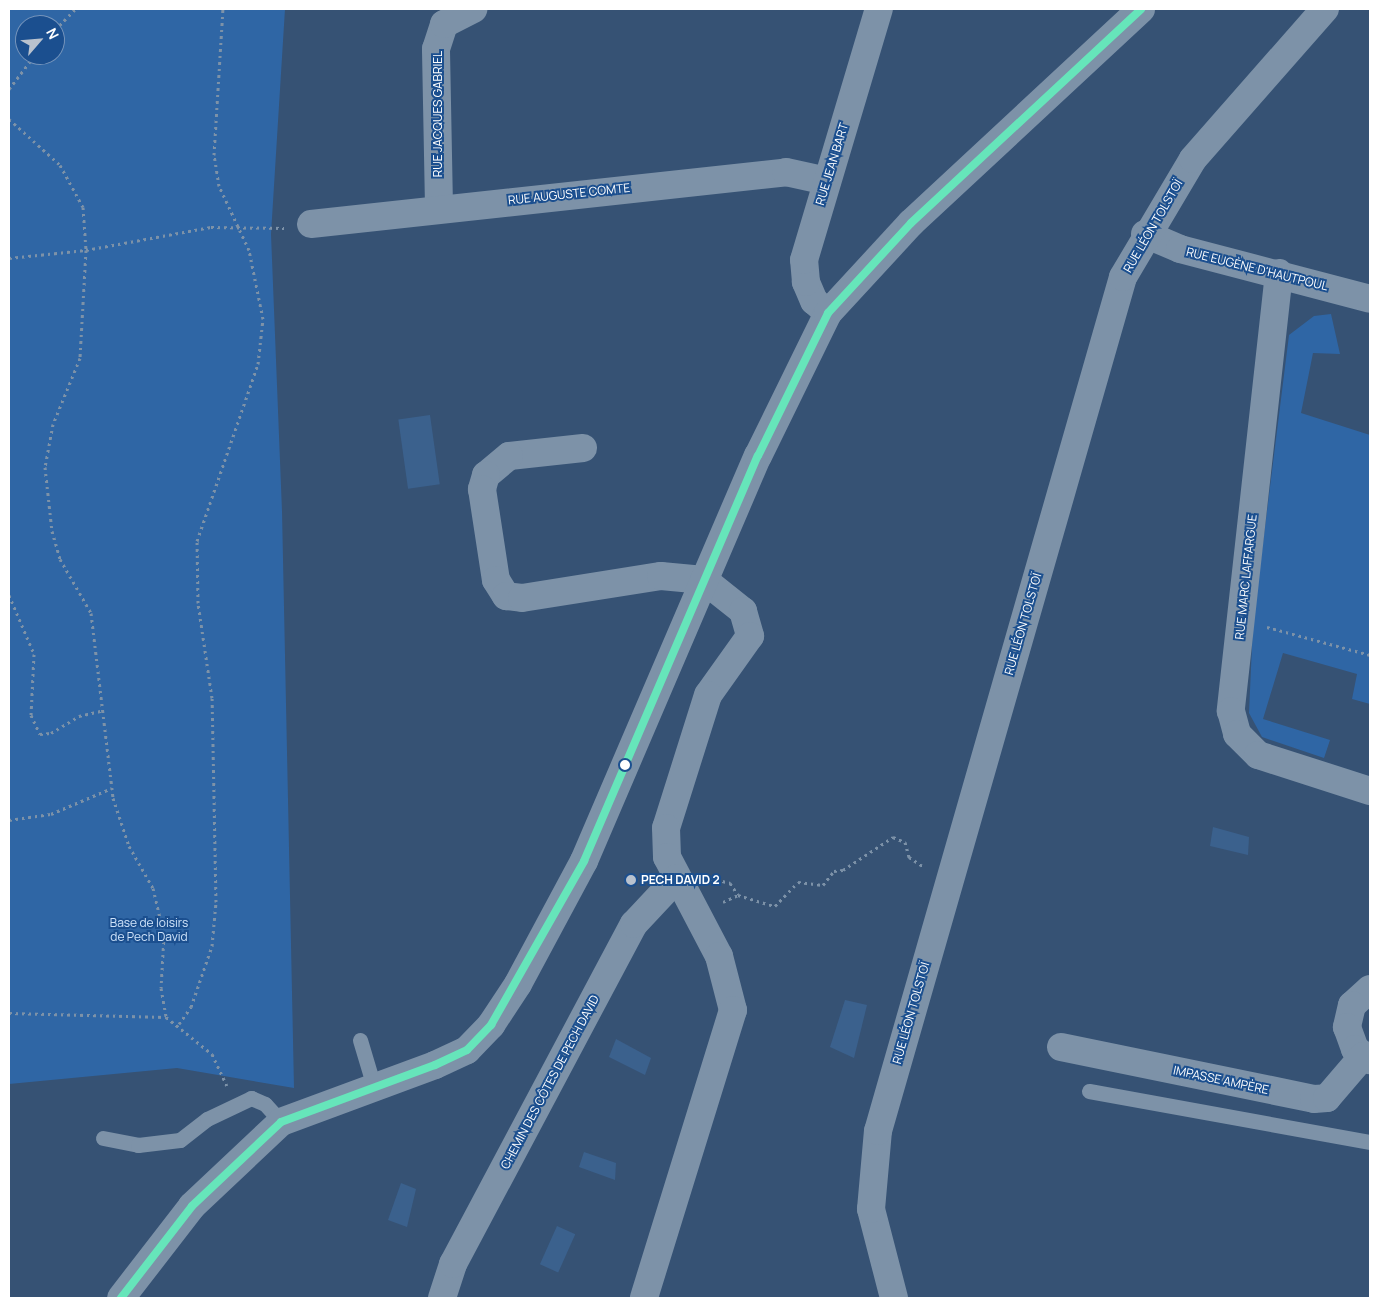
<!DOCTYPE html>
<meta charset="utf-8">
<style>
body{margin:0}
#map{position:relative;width:1379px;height:1307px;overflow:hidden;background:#365274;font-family:Manrope,sans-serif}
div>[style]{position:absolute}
.green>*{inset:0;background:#2f66a5}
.water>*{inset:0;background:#3b618d;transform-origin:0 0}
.path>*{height:3px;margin-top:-1.5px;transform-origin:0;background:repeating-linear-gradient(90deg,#7d92a8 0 2.5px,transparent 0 6.5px)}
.lane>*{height:15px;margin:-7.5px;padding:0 7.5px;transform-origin:7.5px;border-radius:7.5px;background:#7d92a8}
.street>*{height:28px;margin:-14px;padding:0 14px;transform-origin:14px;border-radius:14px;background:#7d92a8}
.bus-1>*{height:8px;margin:-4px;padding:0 4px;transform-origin:4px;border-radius:4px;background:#66e5ba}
.dots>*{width:14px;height:14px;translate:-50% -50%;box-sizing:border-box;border:2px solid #1b4f8f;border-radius:50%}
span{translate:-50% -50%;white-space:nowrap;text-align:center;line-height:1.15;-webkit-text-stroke:4px #1b4f8f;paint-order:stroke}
.street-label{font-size:12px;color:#fff}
.poi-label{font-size:12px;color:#fff;font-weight:700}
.left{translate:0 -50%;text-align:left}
.park-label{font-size:12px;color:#cfe3fa}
.frame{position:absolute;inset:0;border:10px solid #fff;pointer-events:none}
.north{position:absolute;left:15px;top:15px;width:50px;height:50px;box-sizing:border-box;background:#1b4f8f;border:1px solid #7695bc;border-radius:50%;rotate:63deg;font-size:14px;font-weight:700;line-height:20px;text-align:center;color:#fff}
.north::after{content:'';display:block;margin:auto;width:18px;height:22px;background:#b9c2ce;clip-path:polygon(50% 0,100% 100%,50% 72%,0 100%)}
</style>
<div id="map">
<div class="green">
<div style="clip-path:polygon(evenodd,9px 9px,285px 9px,271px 234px,282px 511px,294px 1088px,177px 1068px,9px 1084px,9px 9px,25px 25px,55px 25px,55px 55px,25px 55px,25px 25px)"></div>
<div style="clip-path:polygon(1331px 314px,1340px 354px,1313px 353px,1301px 413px,1370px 435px,1370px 704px,1352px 699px,1357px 674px,1283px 653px,1263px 719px,1330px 740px,1324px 758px,1262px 737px,1249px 713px,1253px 623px,1289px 335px,1314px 316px)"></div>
</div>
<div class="water">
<div style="left:430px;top:415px;width:70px;height:32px;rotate:82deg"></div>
<div style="clip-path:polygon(1213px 827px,1249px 837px,1248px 855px,1210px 846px)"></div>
<div style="clip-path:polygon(845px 1000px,867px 1005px,854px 1058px,830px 1047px)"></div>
<div style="clip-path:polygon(616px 1039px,651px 1058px,645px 1075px,609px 1057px)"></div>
<div style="clip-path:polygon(584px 1152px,616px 1163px,615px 1180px,579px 1167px)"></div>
<div style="clip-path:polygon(401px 1183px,416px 1189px,407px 1227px,388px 1220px)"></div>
<div style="left:557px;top:1226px;width:20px;height:42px;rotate:24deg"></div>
</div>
<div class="path">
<div style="left:55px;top:30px;width:29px;rotate:-46deg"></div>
<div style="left:9px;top:89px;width:43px;rotate:-52.6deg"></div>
<div style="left:9px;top:119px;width:69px;rotate:42deg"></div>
<div style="left:60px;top:165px;width:48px;rotate:61.3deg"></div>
<div style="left:83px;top:207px;width:43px;rotate:86deg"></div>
<div style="left:86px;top:250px;width:108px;rotate:93.2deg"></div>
<div style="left:80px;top:358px;width:71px;rotate:112.2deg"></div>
<div style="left:53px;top:424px;width:44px;rotate:100.5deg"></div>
<div style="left:45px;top:467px;width:64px;rotate:83.8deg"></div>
<div style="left:52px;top:531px;width:29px;rotate:74deg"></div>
<div style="left:60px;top:559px;width:62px;rotate:60.1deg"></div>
<div style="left:91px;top:613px;width:186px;rotate:83.2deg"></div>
<div style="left:113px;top:798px;width:51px;rotate:71.6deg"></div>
<div style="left:129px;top:846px;width:48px;rotate:60.3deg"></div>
<div style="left:153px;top:888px;width:48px;rotate:76.8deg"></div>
<div style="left:164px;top:935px;width:53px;rotate:93.2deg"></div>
<div style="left:161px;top:988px;width:29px;rotate:80deg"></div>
<div style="left:166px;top:1017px;width:59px;rotate:38.8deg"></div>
<div style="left:212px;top:1054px;width:35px;rotate:65deg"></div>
<div style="left:9px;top:258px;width:77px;rotate:-5.9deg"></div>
<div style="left:86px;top:250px;width:127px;rotate:-10.4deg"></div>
<div style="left:211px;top:227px;width:73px;rotate:0.8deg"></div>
<div style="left:9px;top:595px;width:64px;rotate:67deg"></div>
<div style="left:34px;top:654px;width:61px;rotate:92.8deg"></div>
<div style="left:31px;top:715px;width:21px;rotate:65deg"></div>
<div style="left:40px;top:734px;width:11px;rotate:-5deg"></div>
<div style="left:51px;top:733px;width:33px;rotate:-31deg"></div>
<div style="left:79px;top:716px;width:23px;rotate:-13deg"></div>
<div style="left:1267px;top:627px;width:107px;rotate:15.2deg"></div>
<div style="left:9px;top:820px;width:42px;rotate:-8.1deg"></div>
<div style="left:51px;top:814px;width:66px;rotate:-23.1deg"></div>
<div style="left:710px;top:878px;width:21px;rotate:14deg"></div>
<div style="left:730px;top:883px;width:14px;rotate:56deg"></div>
<div style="left:738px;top:895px;width:39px;rotate:17deg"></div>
<div style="left:775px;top:906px;width:33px;rotate:-46deg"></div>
<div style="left:798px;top:882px;width:25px;rotate:7deg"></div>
<div style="left:823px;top:885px;width:18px;rotate:-52deg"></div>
<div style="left:834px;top:871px;width:9px;rotate:-6deg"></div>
<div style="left:843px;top:870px;width:60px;rotate:-33.4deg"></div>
<div style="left:893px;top:837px;width:13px;rotate:23deg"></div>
<div style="left:905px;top:842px;width:16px;rotate:75deg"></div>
<div style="left:909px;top:857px;width:18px;rotate:34deg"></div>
<div style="left:723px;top:902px;width:17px;rotate:-25deg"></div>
<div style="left:9px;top:1013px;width:157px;rotate:1.5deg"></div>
<div style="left:179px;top:1024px;width:21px;rotate:-55deg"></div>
<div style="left:191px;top:1007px;width:65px;rotate:-71deg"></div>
<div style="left:212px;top:946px;width:44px;rotate:-84.8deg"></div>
<div style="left:216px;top:902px;width:204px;rotate:-91.1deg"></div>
<div style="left:212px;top:698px;width:96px;rotate:-98.4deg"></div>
<div style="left:198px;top:603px;width:62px;rotate:-90.9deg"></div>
<div style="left:197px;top:541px;width:187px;rotate:-71deg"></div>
<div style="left:258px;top:364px;width:45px;rotate:-83.7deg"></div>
<div style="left:263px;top:319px;width:70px;rotate:-101.5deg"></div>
<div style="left:249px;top:250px;width:71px;rotate:-115.1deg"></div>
<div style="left:219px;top:186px;width:31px;rotate:-99deg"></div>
<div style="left:214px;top:155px;width:146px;rotate:-86.5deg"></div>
</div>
<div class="lane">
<div style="left:360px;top:1040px;width:49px;rotate:73.4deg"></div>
<div style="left:1089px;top:1091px;width:286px;rotate:10.3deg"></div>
<div style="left:103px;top:1138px;width:36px;rotate:11deg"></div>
<div style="left:138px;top:1145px;width:42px;rotate:-6.8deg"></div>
<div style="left:180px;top:1140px;width:34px;rotate:-38deg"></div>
<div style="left:207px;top:1119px;width:49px;rotate:-25.5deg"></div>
<div style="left:251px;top:1098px;width:15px;rotate:23deg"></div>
<div style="left:265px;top:1104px;width:24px;rotate:48deg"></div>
</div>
<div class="street">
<div style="left:439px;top:207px;width:158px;rotate:-91.1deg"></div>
<div style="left:436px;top:49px;width:26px;rotate:-72deg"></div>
<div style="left:444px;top:24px;width:33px;rotate:-27deg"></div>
<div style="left:311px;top:224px;width:478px;rotate:-6.2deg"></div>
<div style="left:786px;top:172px;width:42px;rotate:12.4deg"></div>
<div style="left:1145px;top:234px;width:38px;rotate:23deg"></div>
<div style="left:1180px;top:249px;width:196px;rotate:14.7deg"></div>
<div style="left:1279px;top:273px;width:441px;rotate:96.3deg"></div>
<div style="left:1231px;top:711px;width:24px;rotate:75deg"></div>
<div style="left:1237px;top:734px;width:30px;rotate:45deg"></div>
<div style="left:1258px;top:755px;width:118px;rotate:17.8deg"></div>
<div style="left:828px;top:313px;width:18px;rotate:-139deg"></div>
<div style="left:814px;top:301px;width:21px;rotate:-113deg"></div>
<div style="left:806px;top:282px;width:22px;rotate:-95deg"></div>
<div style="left:804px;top:260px;width:262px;rotate:-73.4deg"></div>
<div style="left:583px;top:448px;width:74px;rotate:173.8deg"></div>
<div style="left:509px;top:456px;width:30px;rotate:140deg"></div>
<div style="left:486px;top:475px;width:15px;rotate:106deg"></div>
<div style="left:482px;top:489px;width:92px;rotate:81.3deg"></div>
<div style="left:496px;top:580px;width:19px;rotate:58deg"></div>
<div style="left:506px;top:596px;width:16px;rotate:7deg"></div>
<div style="left:522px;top:598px;width:141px;rotate:-9deg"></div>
<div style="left:661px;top:576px;width:43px;rotate:5.3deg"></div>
<div style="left:704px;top:580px;width:50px;rotate:38.5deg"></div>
<div style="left:743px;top:611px;width:26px;rotate:74deg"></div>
<div style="left:750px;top:636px;width:72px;rotate:125.4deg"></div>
<div style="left:708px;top:695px;width:139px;rotate:107.5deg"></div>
<div style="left:666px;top:828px;width:29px;rotate:88deg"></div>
<div style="left:667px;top:857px;width:112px;rotate:62.3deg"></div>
<div style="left:719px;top:956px;width:56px;rotate:75.5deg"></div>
<div style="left:733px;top:1010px;width:301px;rotate:107.2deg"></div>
<div style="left:1370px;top:989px;width:24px;rotate:138deg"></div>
<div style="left:1352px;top:1005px;width:23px;rotate:103deg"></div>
<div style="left:1347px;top:1027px;width:23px;rotate:70deg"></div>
<div style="left:1355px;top:1049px;width:19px;rotate:36deg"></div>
<div style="left:1061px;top:1047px;width:258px;rotate:11.6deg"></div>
<div style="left:1314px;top:1099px;width:13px;rotate:-4deg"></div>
<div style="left:1327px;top:1098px;width:55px;rotate:-49.4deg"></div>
<div style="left:121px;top:1298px;width:116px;rotate:-52.3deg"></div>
<div style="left:192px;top:1206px;width:122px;rotate:-43.3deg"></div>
<div style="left:281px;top:1122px;width:164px;rotate:-20.3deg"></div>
<div style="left:435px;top:1065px;width:35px;rotate:-25deg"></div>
<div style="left:467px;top:1050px;width:35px;rotate:-46deg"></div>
<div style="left:491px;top:1025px;width:49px;rotate:-56.6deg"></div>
<div style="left:518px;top:984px;width:140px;rotate:-61.8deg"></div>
<div style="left:584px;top:861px;width:441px;rotate:-66.8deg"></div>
<div style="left:758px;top:456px;width:159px;rotate:-63.9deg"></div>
<div style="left:828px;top:313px;width:122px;rotate:-47.3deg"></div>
<div style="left:911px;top:223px;width:314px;rotate:-42.9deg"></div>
<div style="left:442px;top:1298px;width:36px;rotate:-72deg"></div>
<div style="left:453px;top:1264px;width:385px;rotate:-62deg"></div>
<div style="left:634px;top:924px;width:63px;rotate:-46.9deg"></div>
<div style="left:894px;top:1298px;width:92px;rotate:-104.5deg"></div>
<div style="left:871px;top:1209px;width:78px;rotate:-84.9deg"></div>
<div style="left:878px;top:1131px;width:888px;rotate:-73.99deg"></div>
<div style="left:1123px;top:277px;width:137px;rotate:-59.3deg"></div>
<div style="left:1193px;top:159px;width:200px;rotate:-48.7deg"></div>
</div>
<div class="bus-1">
<div style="left:121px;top:1298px;width:116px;rotate:-52.3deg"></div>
<div style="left:192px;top:1206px;width:122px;rotate:-43.3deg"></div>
<div style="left:281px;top:1122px;width:164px;rotate:-20.3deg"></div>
<div style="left:435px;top:1065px;width:35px;rotate:-25deg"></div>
<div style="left:467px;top:1050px;width:35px;rotate:-46deg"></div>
<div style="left:491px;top:1025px;width:189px;rotate:-60.4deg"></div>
<div style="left:584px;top:861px;width:441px;rotate:-66.8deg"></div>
<div style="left:758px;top:456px;width:159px;rotate:-63.9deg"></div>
<div style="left:828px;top:313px;width:122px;rotate:-47.3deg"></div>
<div style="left:911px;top:223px;width:314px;rotate:-42.9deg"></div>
</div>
<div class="dots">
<div style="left:625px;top:765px;background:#fff"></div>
<div style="left:631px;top:880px;background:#b9c2ce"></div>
</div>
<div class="street-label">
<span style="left:438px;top:114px;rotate:-90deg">RUE JACQUES GABRIEL</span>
<span style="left:832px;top:164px;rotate:-73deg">RUE JEAN BART</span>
<span style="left:569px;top:194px;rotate:-6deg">RUE AUGUSTE COMTE</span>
<span style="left:1153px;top:226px;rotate:-60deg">RUE LÉON TOLSTOÏ</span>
<span style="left:1257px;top:269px;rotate:14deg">RUE EUGÈNE D'HAUTPOUL</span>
<span style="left:1246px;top:577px;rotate:-84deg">RUE MARC LAFFARGUE</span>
<span style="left:1023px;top:624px;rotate:-74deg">RUE LÉON TOLSTOÏ</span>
<span style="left:911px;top:1013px;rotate:-74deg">RUE LÉON TOLSTOÏ</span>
<span style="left:1221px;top:1080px;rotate:12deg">IMPASSE AMPÈRE</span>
<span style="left:550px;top:1082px;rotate:-62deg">CHEMIN DES CÔTES DE PECH DAVID</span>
</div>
<div class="poi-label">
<span class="left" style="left:641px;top:880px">PECH DAVID 2</span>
</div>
<div class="park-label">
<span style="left:149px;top:930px">Base de loisirs<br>de Pech David</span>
</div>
<div class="frame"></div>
<div class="north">N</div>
</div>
